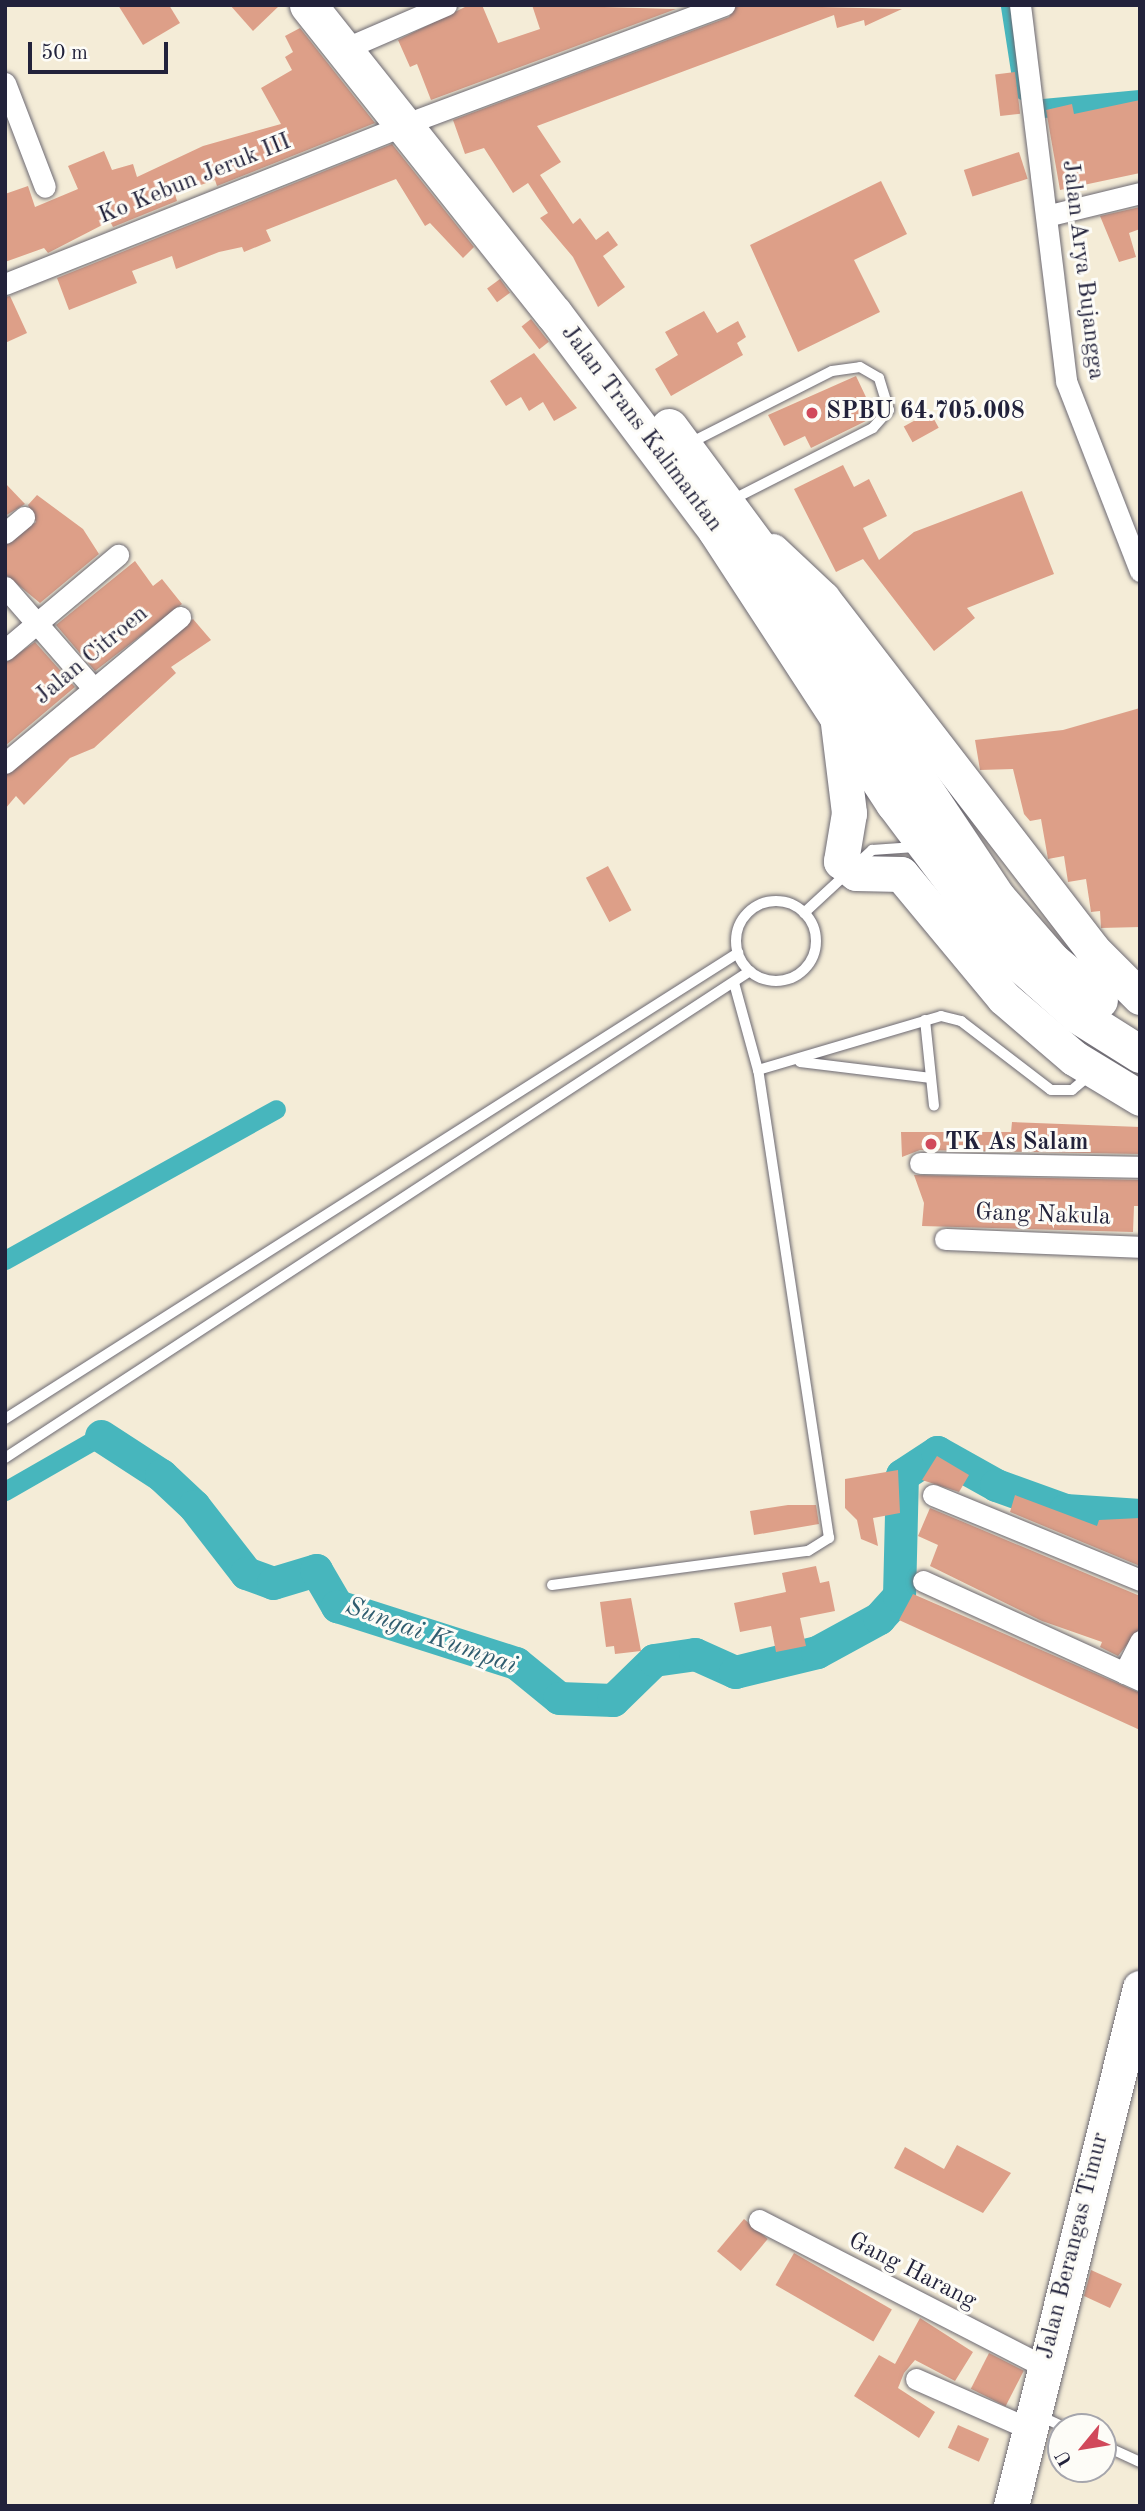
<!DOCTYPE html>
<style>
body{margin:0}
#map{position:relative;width:1145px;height:2511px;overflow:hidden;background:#f4ecd7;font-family:"Old Standard TT",serif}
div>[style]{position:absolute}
.canal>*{height:19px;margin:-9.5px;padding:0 9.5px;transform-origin:9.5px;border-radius:9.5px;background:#47b6bd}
.river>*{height:33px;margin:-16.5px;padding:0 16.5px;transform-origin:16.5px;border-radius:16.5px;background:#47b6bd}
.building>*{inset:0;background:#dd9f88;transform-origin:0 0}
.roads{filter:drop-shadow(0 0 2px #6c6972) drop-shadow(0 0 2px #6c6972)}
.service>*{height:10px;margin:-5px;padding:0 5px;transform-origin:5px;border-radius:5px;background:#fff}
.service>.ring{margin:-5px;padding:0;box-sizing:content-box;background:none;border:10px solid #fff;border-radius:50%}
.minor>*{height:21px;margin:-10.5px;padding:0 10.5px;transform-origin:10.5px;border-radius:10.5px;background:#fff}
.primary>*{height:35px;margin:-17.5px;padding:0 17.5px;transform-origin:17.5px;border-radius:17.5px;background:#fff}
.trunk>*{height:37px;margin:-18.5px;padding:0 18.5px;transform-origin:18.5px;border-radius:18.5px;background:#fff}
.dots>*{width:19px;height:19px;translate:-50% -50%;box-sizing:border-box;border:4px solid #fdfcf7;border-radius:50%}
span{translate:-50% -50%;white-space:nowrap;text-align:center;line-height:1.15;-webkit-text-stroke:6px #fdfcf7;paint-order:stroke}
.street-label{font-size:24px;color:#22223b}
.poi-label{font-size:24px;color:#22223b;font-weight:700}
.left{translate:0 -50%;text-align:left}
.water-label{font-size:26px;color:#315d6f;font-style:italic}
.frame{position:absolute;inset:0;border:7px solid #22223b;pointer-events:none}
.north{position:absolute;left:1047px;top:2413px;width:70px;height:70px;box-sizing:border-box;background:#fdfcf7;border:2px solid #a5a5ac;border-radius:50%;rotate:240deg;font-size:19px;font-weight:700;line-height:28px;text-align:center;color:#22223b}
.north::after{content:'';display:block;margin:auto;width:24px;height:32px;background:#d1495b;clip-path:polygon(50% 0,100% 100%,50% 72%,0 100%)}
.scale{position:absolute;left:28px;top:42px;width:140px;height:32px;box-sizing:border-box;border:4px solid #22223b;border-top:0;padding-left:9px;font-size:21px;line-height:24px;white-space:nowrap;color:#22223b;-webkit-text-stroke:5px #fdfcf7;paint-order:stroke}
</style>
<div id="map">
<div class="canal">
<div style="left:1010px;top:6px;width:85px;rotate:81.2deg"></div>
<div style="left:1043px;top:108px;width:97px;rotate:-5.3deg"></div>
<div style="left:5px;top:1260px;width:310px;rotate:-29.1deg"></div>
<div style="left:5px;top:1491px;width:111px;rotate:-29.8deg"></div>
</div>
<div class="river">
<div style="left:101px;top:1436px;width:72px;rotate:33deg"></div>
<div style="left:161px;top:1475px;width:45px;rotate:43.2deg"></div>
<div style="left:194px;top:1506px;width:85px;rotate:52.2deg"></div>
<div style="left:246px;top:1573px;width:29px;rotate:20deg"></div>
<div style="left:273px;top:1583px;width:45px;rotate:-16.8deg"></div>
<div style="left:316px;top:1570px;width:42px;rotate:59.7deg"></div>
<div style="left:337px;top:1606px;width:188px;rotate:17.7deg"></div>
<div style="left:516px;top:1663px;width:55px;rotate:39.1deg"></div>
<div style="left:559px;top:1698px;width:54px;rotate:2.1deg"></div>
<div style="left:613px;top:1700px;width:57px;rotate:-44.3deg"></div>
<div style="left:654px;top:1660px;width:41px;rotate:-8.3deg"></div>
<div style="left:695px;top:1654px;width:44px;rotate:24.2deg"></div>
<div style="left:735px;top:1672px;width:84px;rotate:-13.7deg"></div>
<div style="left:817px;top:1652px;width:71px;rotate:-28.7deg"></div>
<div style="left:879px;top:1618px;width:30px;rotate:-48deg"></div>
<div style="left:899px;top:1596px;width:121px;rotate:-88.6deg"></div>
<div style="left:902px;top:1475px;width:42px;rotate:-33.3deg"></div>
<div style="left:937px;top:1452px;width:68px;rotate:29.2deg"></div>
<div style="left:996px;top:1485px;width:73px;rotate:19.9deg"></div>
<div style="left:1065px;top:1510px;width:75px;rotate:3.8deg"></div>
</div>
<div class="building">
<div style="clip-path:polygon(118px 5px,169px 5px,180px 23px,143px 45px)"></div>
<div style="clip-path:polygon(230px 5px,280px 5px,253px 31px)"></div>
<div style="clip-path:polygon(469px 5px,482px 5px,498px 43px,540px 29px,532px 5px,676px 9px,431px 100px,417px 64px,410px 67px,398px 40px)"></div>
<div style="clip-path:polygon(737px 5px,902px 9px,865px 26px,864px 20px,837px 28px,834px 15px,537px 126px,561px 162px,540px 175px,573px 224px,580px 218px,596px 240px,608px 231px,618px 245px,603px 256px,625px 287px,598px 307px,573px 257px,540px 218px,548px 213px,528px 183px,513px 193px,484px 148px,465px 154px,453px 120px,729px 17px)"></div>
<div style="clip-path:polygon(300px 28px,375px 123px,217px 186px,215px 180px,175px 194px,177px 201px,113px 227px,110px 221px,48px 253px,44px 248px,5px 262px,5px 194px,28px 186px,35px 207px,78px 189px,68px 166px,104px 151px,112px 170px,133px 164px,137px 177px,203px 146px,281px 124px,261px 88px,292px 70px,285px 57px,293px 52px,285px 36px)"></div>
<div style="left:1015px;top:72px;width:42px;height:20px;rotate:83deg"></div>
<div style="clip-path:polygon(1140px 100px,1140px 173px,1060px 190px,1046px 110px,1072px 104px,1074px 114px)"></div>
<div style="clip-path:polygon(392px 144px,474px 247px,463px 258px,430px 223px,425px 226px,396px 179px,266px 230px,271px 241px,244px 252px,242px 247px,219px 252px,176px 269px,172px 256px,132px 271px,137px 283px,69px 310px,57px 278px)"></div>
<div style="left:1019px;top:152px;width:28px;height:58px;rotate:72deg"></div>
<div style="clip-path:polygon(881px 181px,907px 234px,854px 260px,880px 312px,798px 352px,750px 245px)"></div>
<div style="clip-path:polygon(1140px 207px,1140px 229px,1129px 233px,1136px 257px,1119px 262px,1100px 216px)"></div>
<div style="left:500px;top:279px;width:17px;height:16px;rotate:54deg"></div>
<div style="clip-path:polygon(10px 296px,27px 333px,5px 343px,5px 297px)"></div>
<div style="clip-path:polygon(704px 311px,717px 333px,738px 321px,746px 337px,737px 343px,743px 355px,671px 396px,655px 369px,678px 355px,665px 332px)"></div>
<div style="left:531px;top:319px;width:29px;height:12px;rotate:52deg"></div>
<div style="clip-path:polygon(534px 353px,577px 408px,554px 421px,543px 402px,529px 411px,521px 397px,506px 406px,490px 381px)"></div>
<div style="clip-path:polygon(856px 376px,874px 414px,870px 419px,811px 448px,805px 436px,784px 446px,768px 415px)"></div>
<div style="left:930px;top:412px;width:18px;height:30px;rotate:61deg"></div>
<div style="clip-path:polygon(843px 465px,854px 487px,869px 479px,887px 516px,863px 528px,879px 560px,914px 532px,1022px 491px,1054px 574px,967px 608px,975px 618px,934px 651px,863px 559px,836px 572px,794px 489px)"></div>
<div style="clip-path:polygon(5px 483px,25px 504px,5px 516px)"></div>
<div style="clip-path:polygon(37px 495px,83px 529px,99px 554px,40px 603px,5px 574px,5px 546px,36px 522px,28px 505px)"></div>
<div style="clip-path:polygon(135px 561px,153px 586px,162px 579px,182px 604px,95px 671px,56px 625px)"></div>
<div style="clip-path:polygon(193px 619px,211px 640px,171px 667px,176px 673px,94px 748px,70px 758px,24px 805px,16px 796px,5px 809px,5px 776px)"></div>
<div style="clip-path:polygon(35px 642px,75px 687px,5px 746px,5px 663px)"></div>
<div style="clip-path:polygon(1140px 708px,1140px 927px,1101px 928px,1100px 911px,1091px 912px,1086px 879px,1068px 882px,1064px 856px,1048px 859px,1041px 819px,1030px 821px,1024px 814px,1013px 769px,980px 770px,975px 740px,1063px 730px)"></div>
<div style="left:608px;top:866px;width:50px;height:25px;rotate:62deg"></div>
<div style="clip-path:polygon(1012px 1122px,1140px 1127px,1140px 1154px,920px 1150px,902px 1157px,901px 1132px,1011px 1132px)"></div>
<div style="clip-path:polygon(914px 1175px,1140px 1180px,1140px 1206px,1134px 1206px,1133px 1232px,922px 1226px,924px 1203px)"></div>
<div style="clip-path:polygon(937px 1456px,969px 1475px,959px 1492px,922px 1480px)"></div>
<div style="clip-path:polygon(898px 1470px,900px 1513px,873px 1518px,878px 1546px,861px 1539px,857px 1520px,845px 1508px,845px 1479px)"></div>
<div style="clip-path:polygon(1015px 1495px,1097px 1526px,1099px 1520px,1140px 1518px,1140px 1566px,1010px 1512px)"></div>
<div style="clip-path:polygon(788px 1505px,816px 1505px,819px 1524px,754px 1535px,750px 1511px)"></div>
<div style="clip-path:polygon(930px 1508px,1140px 1596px,1140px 1628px,1118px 1656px,1100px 1647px,1102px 1642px,1042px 1621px,930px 1566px,938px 1545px,918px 1536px)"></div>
<div style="clip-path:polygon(816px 1566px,820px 1583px,829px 1581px,835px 1611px,800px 1618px,806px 1646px,776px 1652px,771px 1626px,740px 1632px,734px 1603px,786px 1592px,782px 1573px)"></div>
<div style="clip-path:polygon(913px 1594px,1140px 1693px,1140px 1730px,899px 1620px)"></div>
<div style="clip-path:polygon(631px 1598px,641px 1651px,615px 1654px,614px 1646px,606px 1647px,600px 1602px)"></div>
<div style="clip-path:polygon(957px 2145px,1011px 2173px,983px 2213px,894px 2168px,905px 2147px,944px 2169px)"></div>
<div style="left:744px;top:2219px;width:31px;height:42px;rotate:40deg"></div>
<div style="left:794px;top:2253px;width:113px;height:37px;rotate:30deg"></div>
<div style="clip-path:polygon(1091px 2270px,1122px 2284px,1110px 2308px,1084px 2296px)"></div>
<div style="clip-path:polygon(920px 2318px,973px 2352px,955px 2381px,915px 2360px,904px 2373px,898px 2388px,935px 2412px,919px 2438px,854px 2396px,879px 2355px,895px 2364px)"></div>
<div style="left:989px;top:2353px;width:39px;height:40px;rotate:27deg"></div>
<div style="left:958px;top:2425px;width:34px;height:25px;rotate:24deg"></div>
</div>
<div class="roads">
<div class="service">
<div style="left:690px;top:443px;width:159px;rotate:-26.9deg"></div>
<div style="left:832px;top:371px;width:28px;rotate:-8deg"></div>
<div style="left:860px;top:367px;width:22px;rotate:30deg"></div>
<div style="left:879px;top:378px;width:34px;rotate:73deg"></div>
<div style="left:889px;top:410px;width:24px;rotate:132deg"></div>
<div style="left:873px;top:428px;width:161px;rotate:153deg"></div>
<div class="ring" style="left:736px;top:901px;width:70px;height:70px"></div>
<div style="left:804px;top:913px;width:93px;rotate:-42.8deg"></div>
<div style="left:872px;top:850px;width:43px;rotate:-4deg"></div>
<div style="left:925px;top:1020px;width:86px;rotate:84deg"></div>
<div style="left:800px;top:1062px;width:132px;rotate:7deg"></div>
<div style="left:758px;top:1070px;width:191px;rotate:-16.4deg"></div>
<div style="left:941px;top:1016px;width:21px;rotate:14deg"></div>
<div style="left:961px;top:1021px;width:113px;rotate:37.5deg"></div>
<div style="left:1051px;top:1090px;width:21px"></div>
<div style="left:1072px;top:1090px;width:25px;rotate:-40deg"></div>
<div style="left:5px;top:1419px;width:869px;rotate:-32.45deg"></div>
<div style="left:5px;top:1458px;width:890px;rotate:-33.17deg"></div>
<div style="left:552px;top:1585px;width:258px;rotate:-7.6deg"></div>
<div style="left:808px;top:1551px;width:25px;rotate:-32deg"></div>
<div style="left:829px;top:1538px;width:473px;rotate:-98.6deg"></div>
<div style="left:758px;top:1070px;width:90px;rotate:-105.4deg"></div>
<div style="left:1038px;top:2415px;width:29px;rotate:25deg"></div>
<div style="left:1103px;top:2445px;width:41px;rotate:24.7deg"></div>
</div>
<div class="minor">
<div style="left:1020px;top:5px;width:379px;rotate:83deg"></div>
<div style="left:1066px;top:381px;width:204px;rotate:68.7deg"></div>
<div style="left:358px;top:43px;width:96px;rotate:-23.4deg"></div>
<div style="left:5px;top:83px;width:111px;rotate:69deg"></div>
<div style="left:419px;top:119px;width:326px;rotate:-20.5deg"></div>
<div style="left:1050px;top:215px;width:93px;rotate:-13.7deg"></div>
<div style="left:5px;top:284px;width:430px;rotate:-21.7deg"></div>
<div style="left:5px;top:533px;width:25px;rotate:-40deg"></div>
<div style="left:5px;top:587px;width:135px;rotate:48.9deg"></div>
<div style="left:5px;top:650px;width:148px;rotate:-40.1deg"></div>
<div style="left:5px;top:763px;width:228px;rotate:-39.8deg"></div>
<div style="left:920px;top:1163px;width:220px;rotate:1deg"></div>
<div style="left:945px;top:1239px;width:195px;rotate:2.3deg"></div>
<div style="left:933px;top:1495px;width:224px;rotate:22.3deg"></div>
<div style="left:923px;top:1581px;width:239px;rotate:24.5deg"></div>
<div style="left:1124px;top:1673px;width:36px;rotate:-63deg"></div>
<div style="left:759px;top:2220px;width:319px;rotate:27.2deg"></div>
<div style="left:916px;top:2379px;width:124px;rotate:23.7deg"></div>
</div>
<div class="primary">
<div style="left:772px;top:551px;width:69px;rotate:43.2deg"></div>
<div style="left:822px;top:598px;width:443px;rotate:52.4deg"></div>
<div style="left:1092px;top:949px;width:68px;rotate:45deg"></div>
<div style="left:837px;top:715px;width:99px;rotate:83deg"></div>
<div style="left:849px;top:813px;width:49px;rotate:99.5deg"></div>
<div style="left:841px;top:861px;width:19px;rotate:39deg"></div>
<div style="left:856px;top:873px;width:45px;rotate:1.3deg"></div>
<div style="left:901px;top:874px;width:161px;rotate:50.3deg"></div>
<div style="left:1004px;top:998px;width:92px;rotate:40.6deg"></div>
<div style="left:1074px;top:1058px;width:77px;rotate:31.2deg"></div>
<div style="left:1011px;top:2506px;width:534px;rotate:-76.02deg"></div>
</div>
<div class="trunk">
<div style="left:308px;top:5px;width:395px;rotate:51.5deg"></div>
<div style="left:554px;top:314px;width:270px;rotate:53.1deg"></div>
<div style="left:716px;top:530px;width:326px;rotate:56.9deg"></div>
<div style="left:894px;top:803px;width:183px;rotate:53deg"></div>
<div style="left:1004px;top:949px;width:99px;rotate:41.7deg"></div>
<div style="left:1078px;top:1015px;width:73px;rotate:32.2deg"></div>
<div style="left:669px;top:427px;width:229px;rotate:53.5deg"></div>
<div style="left:805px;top:611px;width:347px;rotate:56.2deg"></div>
<div style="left:998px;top:899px;width:82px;rotate:48.9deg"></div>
<div style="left:1052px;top:961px;width:61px;rotate:39.7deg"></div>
</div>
</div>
<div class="dots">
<div style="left:812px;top:413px;background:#d1495b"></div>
<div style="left:931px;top:1144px;background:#d1495b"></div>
</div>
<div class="street-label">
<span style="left:195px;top:180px;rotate:-22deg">Ko Kebun Jeruk III</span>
<span style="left:1082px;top:270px;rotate:83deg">Jalan Arya Bujangga</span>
<span style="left:641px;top:429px;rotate:53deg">Jalan Trans Kalimantan</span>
<span style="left:92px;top:656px;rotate:-40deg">Jalan Citroen</span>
<span style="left:1043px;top:1216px;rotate:2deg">Gang Nakula</span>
<span style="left:1074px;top:2246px;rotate:-76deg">Jalan Berangas Timur</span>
<span style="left:912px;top:2272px;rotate:27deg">Gang Harang</span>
</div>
<div class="poi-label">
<span class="left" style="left:826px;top:413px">SPBU 64.705.008</span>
<span class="left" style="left:945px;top:1144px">TK As Salam</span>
</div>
<div class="water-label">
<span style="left:431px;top:1637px;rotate:20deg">Sungai Kumpai</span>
</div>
<div class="frame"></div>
<div class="north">U</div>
<div class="scale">50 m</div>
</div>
